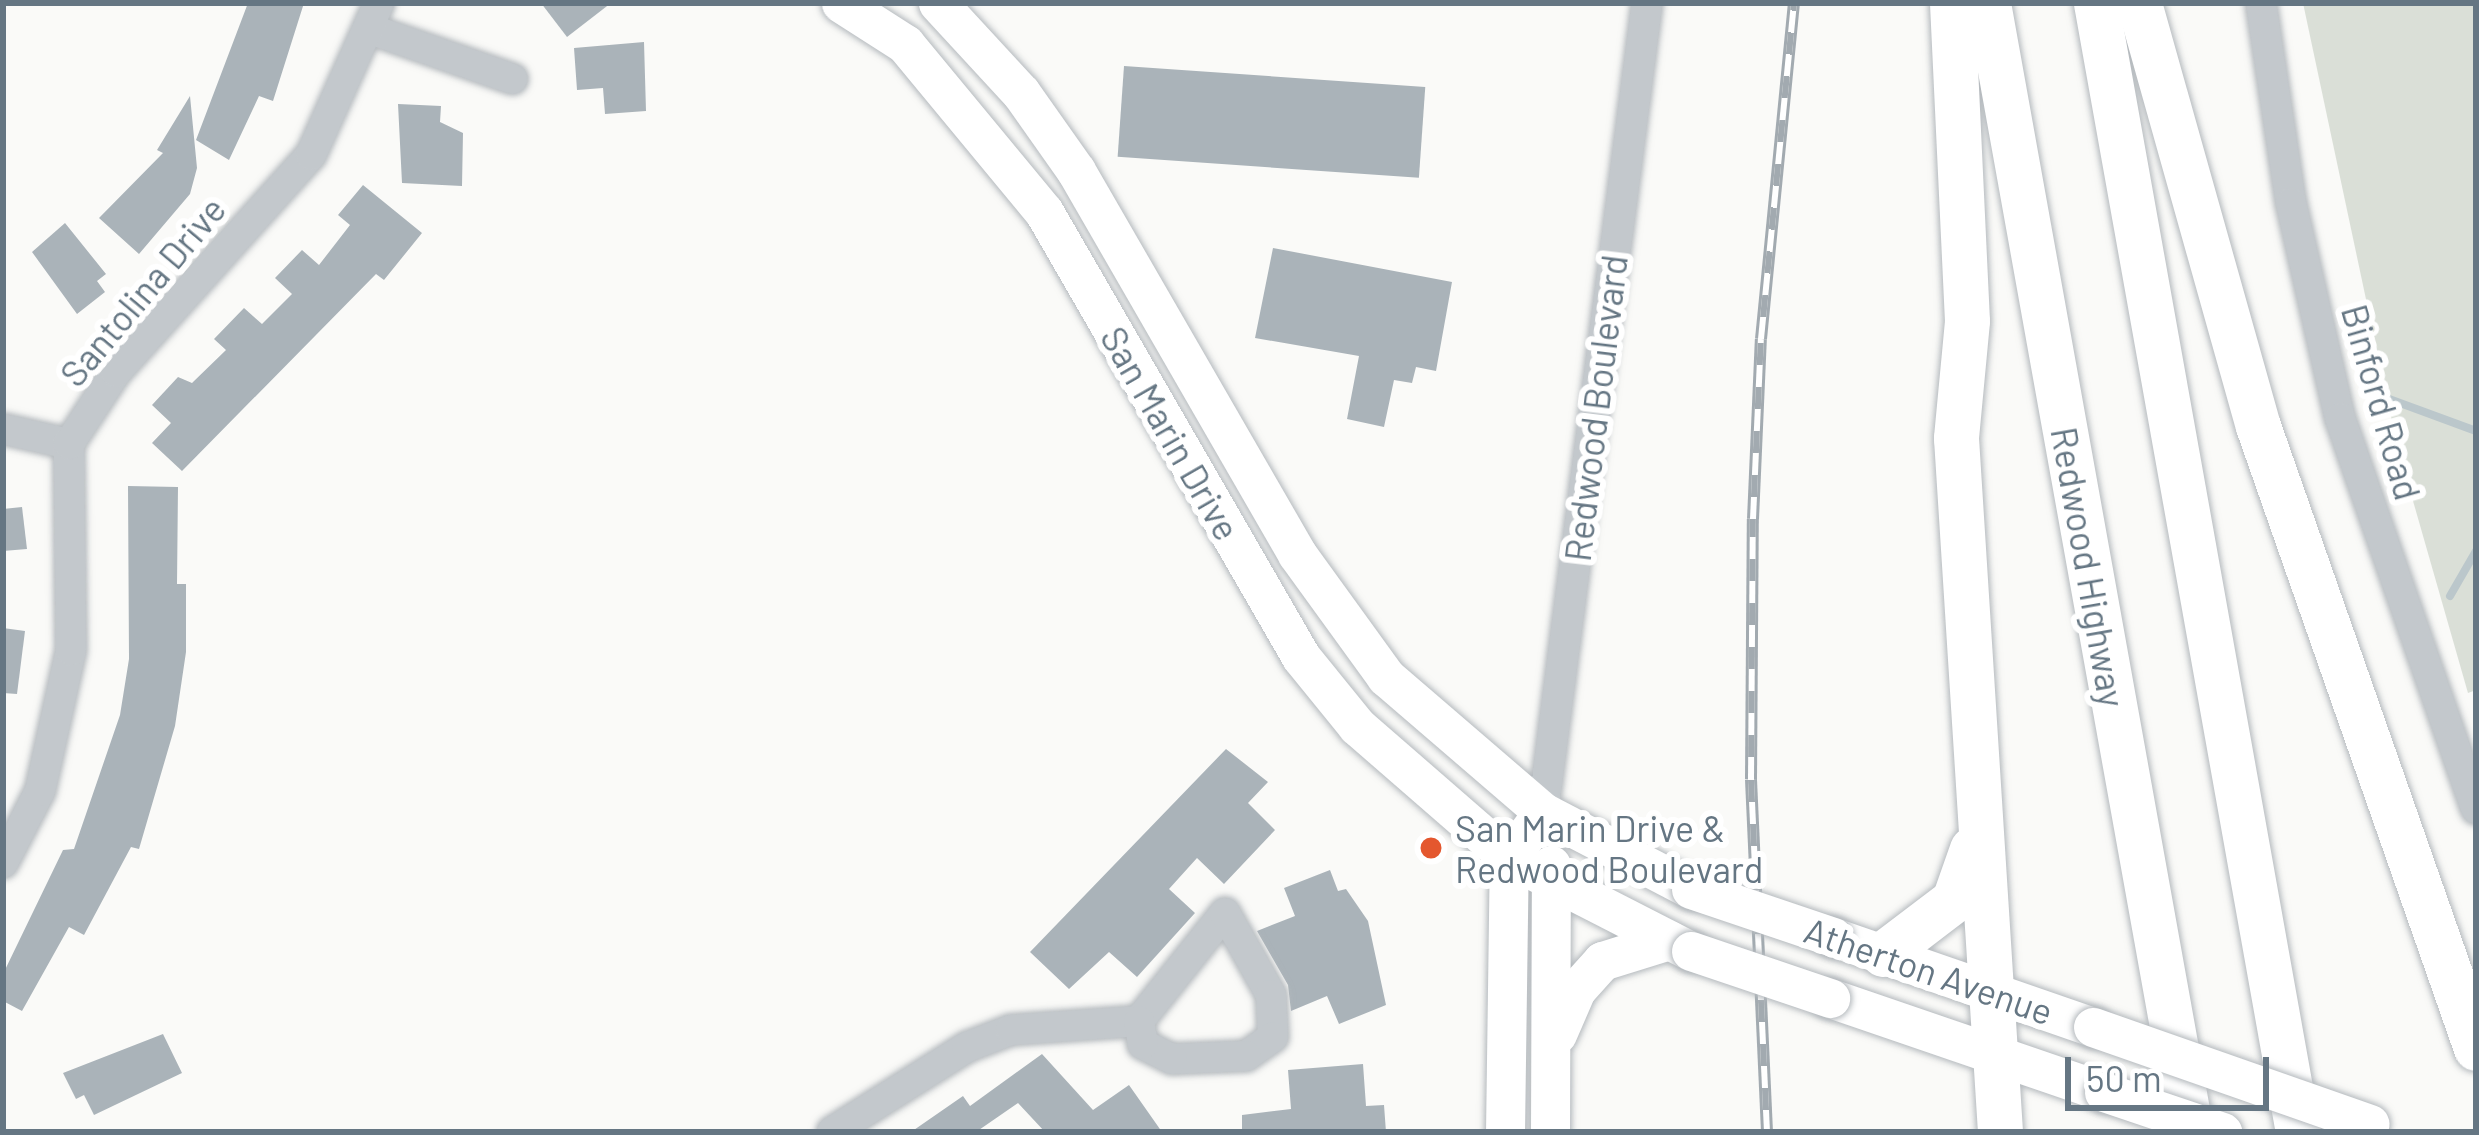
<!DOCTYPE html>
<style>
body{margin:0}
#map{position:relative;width:2479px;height:1135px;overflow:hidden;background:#fafaf8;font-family:Barlow,sans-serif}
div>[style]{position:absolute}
.green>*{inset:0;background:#dadfd7}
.stream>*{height:8px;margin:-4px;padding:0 4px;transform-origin:4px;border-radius:4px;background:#bbc7cb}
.building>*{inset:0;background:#aab3b9;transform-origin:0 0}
.roads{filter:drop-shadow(0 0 3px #b5babe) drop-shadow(0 0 3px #b5babe)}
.minor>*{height:30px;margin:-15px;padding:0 15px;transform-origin:15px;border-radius:15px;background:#c3c8cc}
.major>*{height:39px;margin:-19.5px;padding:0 19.5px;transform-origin:19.5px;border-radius:19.5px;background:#fff}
.highway>*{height:45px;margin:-22.5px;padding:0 22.5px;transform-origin:22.5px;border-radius:22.5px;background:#fff}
.rail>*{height:12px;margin-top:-6px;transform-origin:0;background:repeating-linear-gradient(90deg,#fff 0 22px,#a2aab0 0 44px);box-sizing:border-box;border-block:3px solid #a2aab0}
.bridges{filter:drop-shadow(0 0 3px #b5babe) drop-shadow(0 0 3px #b5babe)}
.major-bridge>*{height:39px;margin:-19.5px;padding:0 19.5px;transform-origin:19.5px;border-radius:19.5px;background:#fff}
.dots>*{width:33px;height:33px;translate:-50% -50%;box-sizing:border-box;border:6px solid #fff;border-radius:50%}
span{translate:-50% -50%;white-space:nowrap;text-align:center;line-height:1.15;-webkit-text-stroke:12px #fff;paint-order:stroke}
.street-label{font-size:36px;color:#657683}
.poi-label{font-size:36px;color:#657683}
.left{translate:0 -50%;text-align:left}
.frame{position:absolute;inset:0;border:6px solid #657683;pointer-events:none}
.scale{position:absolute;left:2065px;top:1057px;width:204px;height:54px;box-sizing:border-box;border:6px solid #657683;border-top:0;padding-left:15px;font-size:36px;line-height:42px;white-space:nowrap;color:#657683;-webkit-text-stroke:9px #fff;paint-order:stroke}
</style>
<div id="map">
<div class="green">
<div style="clip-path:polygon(2303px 3px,2476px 3px,2476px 690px,2468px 693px,2397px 445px)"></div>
</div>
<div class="stream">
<div style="left:2381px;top:396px;width:101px;rotate:20.2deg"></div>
<div style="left:2450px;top:596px;width:52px;rotate:-60deg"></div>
</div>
<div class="building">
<div style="clip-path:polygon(248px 3px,304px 3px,273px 101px,259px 96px,229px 160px,196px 140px)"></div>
<div style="clip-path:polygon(541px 3px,611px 3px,567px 37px)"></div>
<div style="clip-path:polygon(644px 42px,646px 111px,605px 114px,603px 88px,577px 90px,574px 48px)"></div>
<div style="left:1124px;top:66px;width:302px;height:91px;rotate:4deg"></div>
<div style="clip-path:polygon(190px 96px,197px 168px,190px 194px,139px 254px,99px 218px,163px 153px,157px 150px)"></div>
<div style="clip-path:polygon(398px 104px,441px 106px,440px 122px,463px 133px,462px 186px,402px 183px)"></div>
<div style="clip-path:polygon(363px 185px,422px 233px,384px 280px,376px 274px,182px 471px,152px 443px,171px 423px,152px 405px,178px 377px,192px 383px,226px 350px,214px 339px,244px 308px,262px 324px,292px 294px,275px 278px,302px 250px,319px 265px,350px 225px,338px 215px)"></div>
<div style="clip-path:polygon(65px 223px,106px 274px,97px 281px,105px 292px,77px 314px,32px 252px)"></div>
<div style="clip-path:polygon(1273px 248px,1452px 282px,1436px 371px,1416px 367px,1412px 383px,1394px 380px,1384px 427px,1347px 419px,1359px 356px,1255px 338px)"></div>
<div style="clip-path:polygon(128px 486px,178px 487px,177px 584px,186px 584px,186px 652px,175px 726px,139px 849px,131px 847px,84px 935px,69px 927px,22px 1011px,3px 1001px,3px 974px,63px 850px,74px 849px,120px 715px,129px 659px)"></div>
<div style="clip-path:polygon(22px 507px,27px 549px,3px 551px,3px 509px)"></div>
<div style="clip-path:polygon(3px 628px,25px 631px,17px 694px,3px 693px)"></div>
<div style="clip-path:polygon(1226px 749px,1268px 782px,1248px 803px,1275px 830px,1224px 884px,1197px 858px,1169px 889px,1195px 913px,1137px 977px,1109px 952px,1069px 989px,1030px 952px)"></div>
<div style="clip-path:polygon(1330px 870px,1338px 891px,1346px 889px,1368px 921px,1386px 1005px,1339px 1024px,1327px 996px,1291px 1011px,1288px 985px,1257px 931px,1295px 916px,1284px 888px)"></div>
<div style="clip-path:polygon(163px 1034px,182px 1073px,94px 1115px,84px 1095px,76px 1099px,63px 1073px)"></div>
<div style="clip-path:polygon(1042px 1054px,1093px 1110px,1129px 1085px,1162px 1132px,1045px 1132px,1018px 1103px,976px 1132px,911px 1132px,963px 1096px,970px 1106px)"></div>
<div style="clip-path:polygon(1363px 1064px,1366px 1106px,1384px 1105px,1386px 1132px,1242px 1132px,1242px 1115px,1291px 1109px,1288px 1070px)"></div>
</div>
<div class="roads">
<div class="minor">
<div style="left:2261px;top:3px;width:202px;rotate:81.5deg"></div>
<div style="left:2291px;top:203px;width:221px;rotate:77.2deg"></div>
<div style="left:2340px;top:418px;width:414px;rotate:70.8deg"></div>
<div style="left:370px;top:29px;width:151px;rotate:19.3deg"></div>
<div style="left:3px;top:429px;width:68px;rotate:12.8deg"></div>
<div style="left:1543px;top:812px;width:816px;rotate:-82.67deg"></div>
<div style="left:3px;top:863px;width:81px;rotate:-62.8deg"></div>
<div style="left:40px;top:791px;width:144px;rotate:-77.6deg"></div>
<div style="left:71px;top:650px;width:206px;rotate:-90.6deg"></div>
<div style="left:69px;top:444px;width:86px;rotate:-56.9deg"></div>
<div style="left:116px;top:372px;width:292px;rotate:-48.1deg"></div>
<div style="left:311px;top:155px;width:167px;rotate:-65.9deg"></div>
<div style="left:832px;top:1132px;width:160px;rotate:-32.2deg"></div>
<div style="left:967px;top:1047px;width:47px;rotate:-21.1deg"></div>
<div style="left:1011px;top:1030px;width:128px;rotate:-4deg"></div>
<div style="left:1139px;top:1021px;width:138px;rotate:-51.5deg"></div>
<div style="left:1225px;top:913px;width:94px;rotate:60.7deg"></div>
<div style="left:1271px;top:995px;width:42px;rotate:87.3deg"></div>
<div style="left:1273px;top:1037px;width:33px;rotate:145deg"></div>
<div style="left:1246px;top:1056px;width:74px;rotate:177.7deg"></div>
<div style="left:1172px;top:1059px;width:33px;rotate:-153deg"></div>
<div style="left:1143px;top:1044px;width:23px;rotate:-100deg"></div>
</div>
<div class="major">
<div style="left:841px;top:3px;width:76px;rotate:32.6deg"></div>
<div style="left:905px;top:44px;width:218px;rotate:50.4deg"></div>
<div style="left:1044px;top:212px;width:514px;rotate:59.99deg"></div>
<div style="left:1301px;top:657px;width:89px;rotate:50.9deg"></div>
<div style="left:1357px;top:726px;width:201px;rotate:41deg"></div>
<div style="left:1509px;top:858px;width:204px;rotate:27.1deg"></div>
<div style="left:938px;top:3px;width:122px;rotate:47.3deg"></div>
<div style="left:1021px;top:93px;width:95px;rotate:54.8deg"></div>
<div style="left:1076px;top:171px;width:442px;rotate:60deg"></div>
<div style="left:1297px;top:554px;width:152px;rotate:54.1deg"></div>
<div style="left:1386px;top:677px;width:207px;rotate:40.7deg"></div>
<div style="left:1543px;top:812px;width:167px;rotate:27.5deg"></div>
<div style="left:1833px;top:937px;width:275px;rotate:19.1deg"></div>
<div style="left:1830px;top:998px;width:290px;rotate:18.9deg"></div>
<div style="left:1557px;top:1034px;width:48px;rotate:-66.6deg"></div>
<div style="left:1576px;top:990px;width:39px;rotate:-48deg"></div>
<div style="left:1602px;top:961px;width:70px;rotate:-17.4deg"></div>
<div style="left:1505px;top:1132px;width:274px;rotate:-89.2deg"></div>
<div style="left:1509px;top:858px;width:57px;rotate:-53.5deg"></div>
<div style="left:1550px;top:1132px;width:267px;rotate:-89.8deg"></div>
</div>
<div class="highway">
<div style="left:1952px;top:3px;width:318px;rotate:87.3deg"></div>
<div style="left:1967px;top:321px;width:118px;rotate:95.4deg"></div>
<div style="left:1956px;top:438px;width:695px;rotate:86.37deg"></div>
<div style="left:1988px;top:3px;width:1147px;rotate:79.81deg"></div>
<div style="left:2096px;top:3px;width:1147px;rotate:79.86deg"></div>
<div style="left:2139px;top:3px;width:439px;rotate:74.3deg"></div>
<div style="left:2258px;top:426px;width:659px;rotate:70.69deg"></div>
<div style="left:1883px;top:954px;width:89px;rotate:-37.3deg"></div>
<div style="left:1954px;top:900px;width:54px;rotate:-70.6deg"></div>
</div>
</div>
<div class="rail">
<div style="left:1767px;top:1132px;width:353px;rotate:-92.6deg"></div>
<div style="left:1751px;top:779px;width:260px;rotate:-89.6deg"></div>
<div style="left:1753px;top:519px;width:180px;rotate:-87.5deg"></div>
<div style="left:1761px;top:339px;width:338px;rotate:-84.4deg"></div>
</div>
<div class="bridges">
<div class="major-bridge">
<div style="left:1691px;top:889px;width:150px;rotate:18.7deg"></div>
<div style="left:1691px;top:951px;width:147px;rotate:18.7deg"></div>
<div style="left:2093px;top:1027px;width:293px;rotate:19.3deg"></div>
<div style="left:2104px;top:1092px;width:125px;rotate:18.7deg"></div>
</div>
</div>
<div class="dots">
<div style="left:1431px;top:848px;background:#e4572e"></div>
</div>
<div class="street-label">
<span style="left:142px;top:291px;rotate:-50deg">Santolina Drive</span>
<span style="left:2382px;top:402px;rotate:74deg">Binford Road</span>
<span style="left:1595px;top:408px;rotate:-83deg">Redwood Boulevard</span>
<span style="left:1171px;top:433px;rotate:60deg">San Marin Drive</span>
<span style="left:2089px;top:567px;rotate:80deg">Redwood Highway</span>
<span style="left:1929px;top:970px;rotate:19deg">Atherton Avenue</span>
</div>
<div class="poi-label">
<span class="left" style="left:1455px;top:848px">San Marin Drive &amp;<br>Redwood Boulevard</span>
</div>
<div class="frame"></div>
<div class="scale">50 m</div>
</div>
